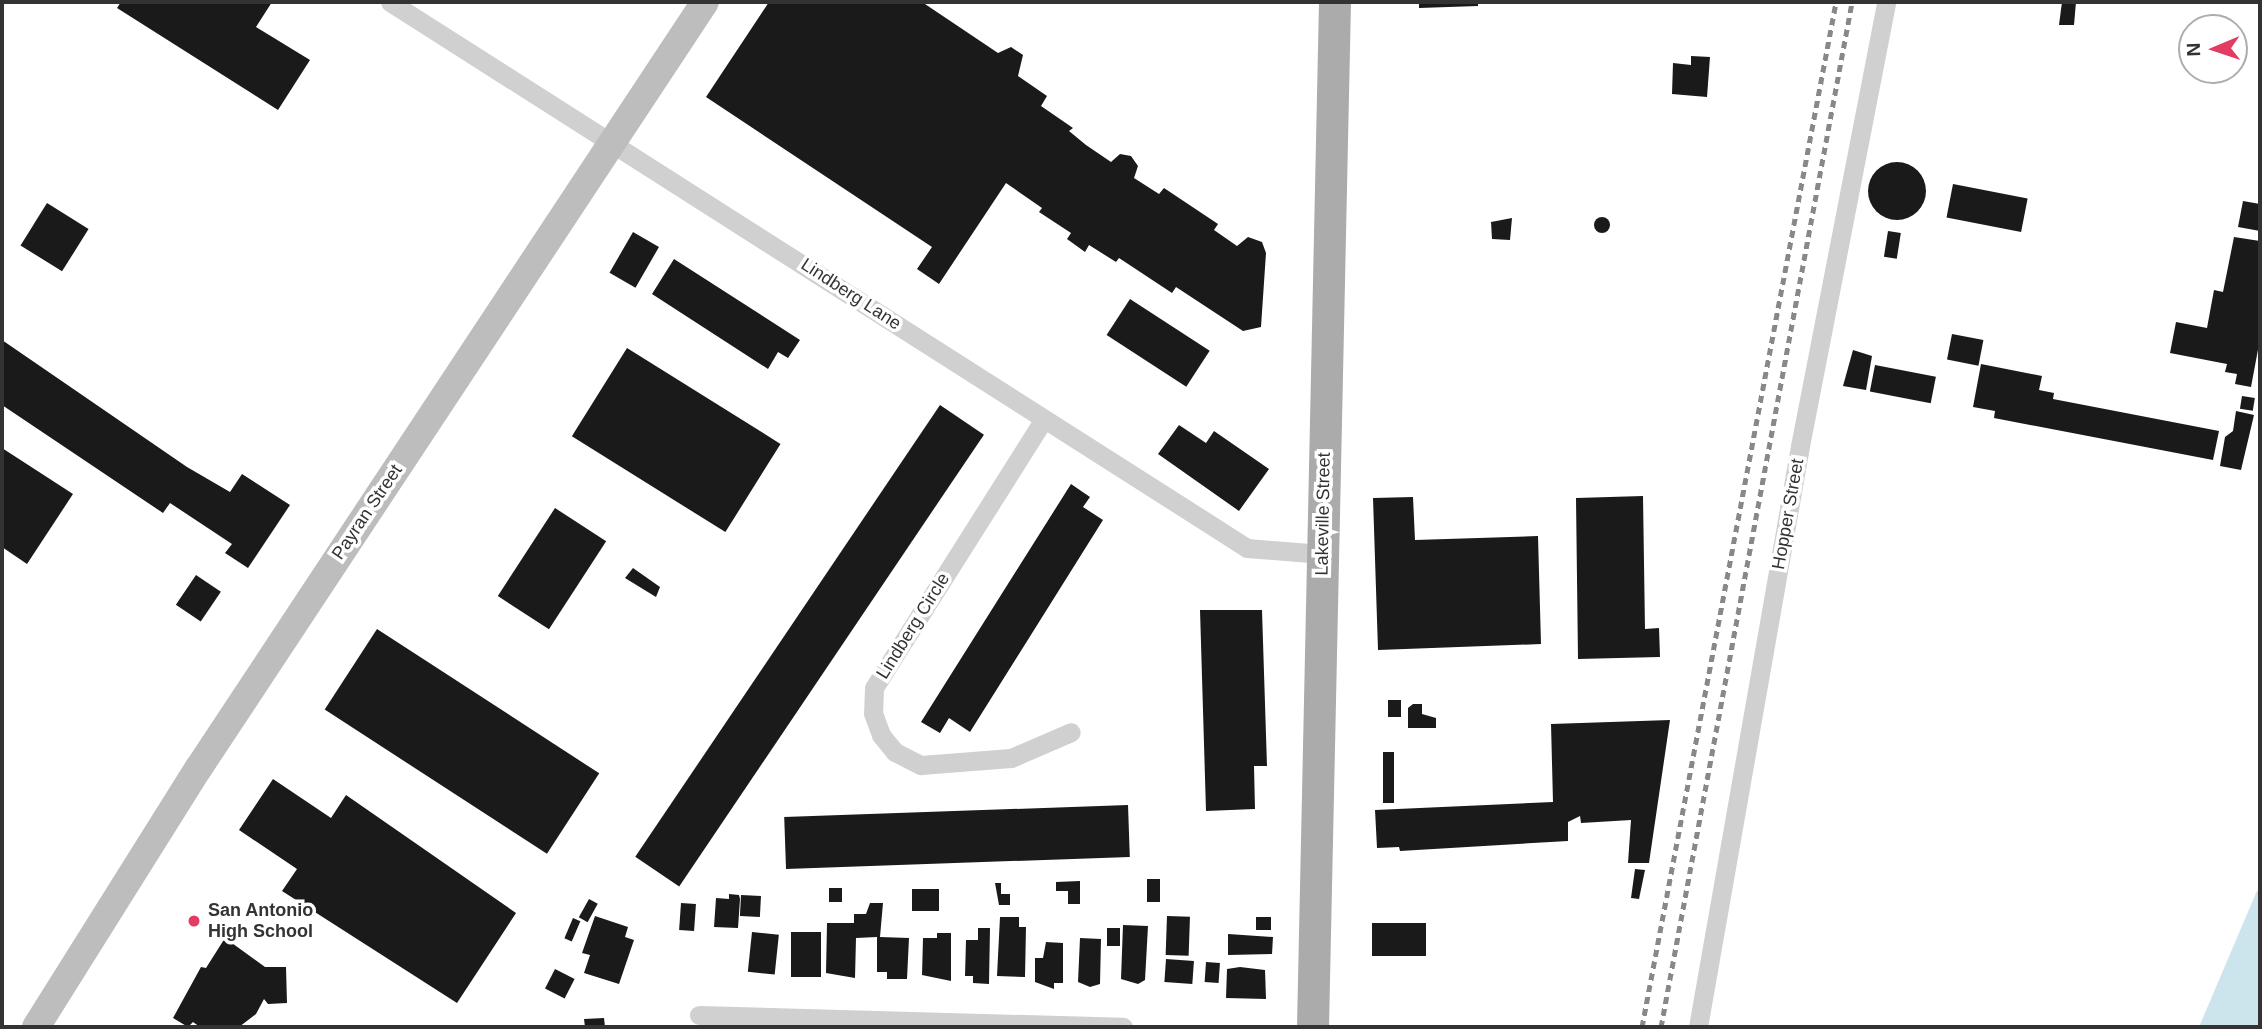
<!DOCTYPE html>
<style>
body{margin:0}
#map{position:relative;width:2262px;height:1029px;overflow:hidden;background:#fff;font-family:Arial,sans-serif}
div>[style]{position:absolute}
.water>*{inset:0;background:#cce5ec}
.building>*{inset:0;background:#1a1a1a;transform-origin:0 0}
.round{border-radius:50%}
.minor>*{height:19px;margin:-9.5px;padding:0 9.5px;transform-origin:9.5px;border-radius:9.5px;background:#d0d0d0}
.secondary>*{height:28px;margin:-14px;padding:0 14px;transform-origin:14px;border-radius:14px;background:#bdbdbd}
.primary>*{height:32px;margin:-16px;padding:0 16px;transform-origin:16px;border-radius:16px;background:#ababab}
.rail>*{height:5px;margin-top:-2.5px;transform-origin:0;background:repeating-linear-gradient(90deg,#888 0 7px,transparent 0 12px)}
.dots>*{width:19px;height:19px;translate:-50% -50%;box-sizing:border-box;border:4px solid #fff;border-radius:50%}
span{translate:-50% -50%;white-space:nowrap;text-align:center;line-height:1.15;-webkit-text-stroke:7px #fff;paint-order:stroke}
.street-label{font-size:18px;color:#333}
.poi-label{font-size:18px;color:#333;font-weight:700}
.left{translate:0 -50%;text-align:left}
.frame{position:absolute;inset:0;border:4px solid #333;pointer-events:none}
.north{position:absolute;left:2178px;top:14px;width:70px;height:70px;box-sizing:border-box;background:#fff;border:2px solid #adadad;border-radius:50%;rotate:268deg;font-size:19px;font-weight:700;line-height:28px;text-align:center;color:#333}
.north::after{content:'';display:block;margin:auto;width:24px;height:32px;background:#e43b63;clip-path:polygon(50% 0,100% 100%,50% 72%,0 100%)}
</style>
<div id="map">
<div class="water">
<div style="clip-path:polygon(2260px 887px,2260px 1027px,2199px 1027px,2256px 893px)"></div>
</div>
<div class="building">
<div style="clip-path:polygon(121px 2px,272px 2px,256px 27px,310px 60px,278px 110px,117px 8px)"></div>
<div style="clip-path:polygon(769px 2px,922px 2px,998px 53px,1011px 47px,1023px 55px,1018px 76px,1047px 96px,1041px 106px,1073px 128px,1069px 131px,1086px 145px,1111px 162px,1120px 154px,1131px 156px,1138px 166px,1134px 178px,1159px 194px,1164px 188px,1218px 224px,1214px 230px,1237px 246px,1248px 237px,1262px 242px,1266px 253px,1261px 327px,1243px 331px,1176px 287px,1172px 293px,1119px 258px,1116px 262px,1089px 245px,1085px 252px,1067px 239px,1071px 233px,1039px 212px,1042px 208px,1006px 183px,939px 284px,917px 269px,932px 247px,706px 97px)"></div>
<div style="clip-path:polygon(1419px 2px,1478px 2px,1478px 6px,1419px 8px)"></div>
<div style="clip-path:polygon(2062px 2px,2076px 2px,2074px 25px,2059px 25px)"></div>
<div style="clip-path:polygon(1691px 56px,1710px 57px,1707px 97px,1672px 94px,1673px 63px,1691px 65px)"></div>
<div class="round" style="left:1868px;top:162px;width:58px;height:58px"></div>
<div style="left:1953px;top:184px;width:76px;height:34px;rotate:11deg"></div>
<div style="clip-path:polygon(2243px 201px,2260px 204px,2260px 231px,2238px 227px)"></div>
<div style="left:47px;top:203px;width:49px;height:50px;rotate:32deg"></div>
<div class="round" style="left:1594px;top:217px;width:16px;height:16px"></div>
<div style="clip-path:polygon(1512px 218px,1510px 240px,1492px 239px,1491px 222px)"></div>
<div style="left:1888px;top:231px;width:13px;height:26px;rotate:9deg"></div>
<div style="left:633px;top:232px;width:30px;height:47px;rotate:30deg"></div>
<div style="clip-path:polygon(2234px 237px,2260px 241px,2260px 339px,2251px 387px,2235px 384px,2237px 374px,2225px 372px,2227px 364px,2170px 353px,2176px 322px,2207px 328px,2214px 290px,2223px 292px)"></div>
<div style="clip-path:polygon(674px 259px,800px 340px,788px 358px,778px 352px,768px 369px,652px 294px)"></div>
<div style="left:1130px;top:299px;width:95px;height:43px;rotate:33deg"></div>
<div style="left:1952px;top:334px;width:32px;height:26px;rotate:11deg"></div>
<div style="clip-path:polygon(2px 340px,187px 467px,230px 492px,242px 474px,290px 505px,248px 568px,225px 553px,232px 544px,170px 503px,163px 513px,2px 405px)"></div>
<div style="left:627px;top:348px;width:181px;height:104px;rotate:32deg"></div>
<div style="clip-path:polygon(1853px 350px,1872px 356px,1866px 390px,1843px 386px)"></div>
<div style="clip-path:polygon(1981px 364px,2042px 376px,2039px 390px,2054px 393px,2053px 399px,2219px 431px,2213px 460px,1994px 418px,1995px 411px,1973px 407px)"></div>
<div style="left:1875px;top:365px;width:62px;height:27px;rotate:11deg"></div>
<div style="left:2242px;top:396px;width:13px;height:13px;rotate:9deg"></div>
<div style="left:940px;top:405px;width:53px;height:545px;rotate:34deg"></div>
<div style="clip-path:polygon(2236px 411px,2254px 415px,2241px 470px,2220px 466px,2225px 437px,2233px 431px)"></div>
<div style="clip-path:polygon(1179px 425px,1206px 443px,1214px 431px,1269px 469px,1239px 511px,1158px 454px)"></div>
<div style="clip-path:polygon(2px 448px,73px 494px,27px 564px,2px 547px)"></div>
<div style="clip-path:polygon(1071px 484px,1090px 497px,1083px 507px,1103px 520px,970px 732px,949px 718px,940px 733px,921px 722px)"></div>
<div style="clip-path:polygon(1643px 496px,1645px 629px,1659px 628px,1660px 657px,1578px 659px,1576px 498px)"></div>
<div style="clip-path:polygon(1413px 497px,1415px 540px,1538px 536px,1541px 644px,1378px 650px,1373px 498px)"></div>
<div style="left:555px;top:508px;width:61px;height:105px;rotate:33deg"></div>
<div style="clip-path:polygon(633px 568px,660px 587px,656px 597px,625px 578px)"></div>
<div style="left:196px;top:575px;width:30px;height:36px;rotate:34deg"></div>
<div style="clip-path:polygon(1200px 610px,1262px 610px,1267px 766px,1254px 766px,1255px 809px,1206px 811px)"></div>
<div style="left:377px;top:629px;width:265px;height:96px;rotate:33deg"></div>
<div style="left:1388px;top:700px;width:13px;height:17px"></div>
<div style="clip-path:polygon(1413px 704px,1422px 704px,1422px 714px,1436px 718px,1436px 728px,1408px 728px,1408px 708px)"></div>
<div style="clip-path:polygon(1670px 720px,1649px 863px,1628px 863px,1631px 820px,1581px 823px,1580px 816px,1568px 822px,1568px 841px,1400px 851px,1399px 847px,1377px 848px,1375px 810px,1553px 802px,1551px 724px)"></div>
<div style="left:1383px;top:752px;width:11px;height:51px"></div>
<div style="clip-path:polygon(273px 779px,331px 818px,346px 795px,516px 913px,457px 1003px,282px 891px,297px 869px,239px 830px)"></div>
<div style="left:1128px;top:805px;width:52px;height:344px;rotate:88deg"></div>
<div style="clip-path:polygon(1635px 869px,1645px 870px,1639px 899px,1631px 898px)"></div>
<div style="left:1147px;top:879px;width:13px;height:23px"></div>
<div style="clip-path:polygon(1080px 881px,1080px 904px,1068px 904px,1068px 891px,1056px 891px,1056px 882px)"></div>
<div style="clip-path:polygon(995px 883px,1001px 883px,1001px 894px,1010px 894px,1010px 905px,999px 905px)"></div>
<div style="left:842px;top:888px;width:14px;height:13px;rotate:90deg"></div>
<div style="left:912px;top:889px;width:27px;height:22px"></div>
<div style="clip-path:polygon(729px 894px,739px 895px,740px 899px,738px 928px,714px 927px,716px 898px,729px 899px)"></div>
<div style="left:741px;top:895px;width:20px;height:21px;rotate:3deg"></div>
<div style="left:589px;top:899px;width:10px;height:21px;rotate:29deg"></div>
<div style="left:681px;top:903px;width:15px;height:27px;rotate:4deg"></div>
<div style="clip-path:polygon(870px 903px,883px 903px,880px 937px,909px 938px,907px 979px,887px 979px,887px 972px,877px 972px,877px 937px,856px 938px,855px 978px,826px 973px,827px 923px,854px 923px,854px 914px,866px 914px)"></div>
<div style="clip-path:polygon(595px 916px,628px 927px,625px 937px,634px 940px,619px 984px,584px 973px,590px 955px,582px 953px)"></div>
<div style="left:1167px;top:916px;width:23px;height:39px;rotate:2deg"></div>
<div style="clip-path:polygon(1000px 917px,1019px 917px,1019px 927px,1026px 927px,1025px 977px,997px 976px)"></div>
<div style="left:1256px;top:917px;width:15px;height:13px"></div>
<div style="left:573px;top:918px;width:8px;height:22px;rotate:23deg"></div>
<div style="left:1372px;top:923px;width:54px;height:33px"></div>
<div style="clip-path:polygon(1123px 925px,1148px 926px,1145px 980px,1138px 984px,1121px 979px)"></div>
<div style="clip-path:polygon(978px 928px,990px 928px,989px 984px,973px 983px,973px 976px,965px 976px,966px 940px,978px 940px)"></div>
<div style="left:1107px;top:928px;width:13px;height:18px"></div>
<div style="left:752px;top:932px;width:27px;height:40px;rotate:6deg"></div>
<div style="left:791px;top:932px;width:30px;height:45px"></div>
<div style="clip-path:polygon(937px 933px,951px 933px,951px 981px,922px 975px,923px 938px,937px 938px)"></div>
<div style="clip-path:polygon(1228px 934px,1273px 937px,1272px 954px,1228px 955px)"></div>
<div style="clip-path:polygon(225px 938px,265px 967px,286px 967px,287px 1003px,268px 1004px,264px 999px,256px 1014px,239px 1027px,200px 1027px,193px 1022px,188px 1027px,173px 1018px,201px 967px,206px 968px)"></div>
<div style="clip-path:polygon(1080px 938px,1101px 939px,1100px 984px,1090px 987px,1078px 982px)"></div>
<div style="clip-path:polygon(1046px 942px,1063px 943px,1063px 983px,1054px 983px,1054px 989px,1035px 982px,1035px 958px,1043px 958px)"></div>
<div style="left:1166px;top:959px;width:28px;height:23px;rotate:4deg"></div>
<div style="left:1206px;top:962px;width:14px;height:20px;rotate:4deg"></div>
<div style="clip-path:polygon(1240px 967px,1265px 970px,1266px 999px,1226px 998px,1227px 969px)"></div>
<div style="left:555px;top:969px;width:22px;height:22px;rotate:27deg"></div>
<div style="clip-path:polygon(604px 1018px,605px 1027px,585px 1027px,584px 1019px)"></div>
</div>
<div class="minor">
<div style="left:390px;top:2px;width:1016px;rotate:32.5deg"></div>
<div style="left:1247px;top:548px;width:75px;rotate:4.6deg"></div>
<div style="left:1044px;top:419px;width:318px;rotate:122.3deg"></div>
<div style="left:874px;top:688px;width:25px;rotate:92deg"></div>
<div style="left:873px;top:713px;width:23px;rotate:70deg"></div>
<div style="left:881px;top:735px;width:22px;rotate:51deg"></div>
<div style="left:895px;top:752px;width:29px;rotate:27deg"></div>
<div style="left:921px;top:765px;width:90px;rotate:-4.4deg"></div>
<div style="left:1011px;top:758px;width:65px;rotate:-23.4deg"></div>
<div style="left:699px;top:1015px;width:424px;rotate:1.6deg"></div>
<div style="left:1698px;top:1027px;width:590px;rotate:-80.04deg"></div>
<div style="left:1800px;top:446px;width:452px;rotate:-79deg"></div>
</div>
<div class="secondary">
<div style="left:36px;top:1027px;width:305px;rotate:-57.9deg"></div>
<div style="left:198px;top:769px;width:919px;rotate:-56.53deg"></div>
</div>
<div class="primary">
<div style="left:1313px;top:1027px;width:1025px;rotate:-88.77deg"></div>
</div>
<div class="rail">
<div style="left:1642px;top:1027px;width:1043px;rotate:-79.28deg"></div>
<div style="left:1661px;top:1027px;width:1043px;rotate:-79.44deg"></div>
</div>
<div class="dots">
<div style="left:194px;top:921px;background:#e43b63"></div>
</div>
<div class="street-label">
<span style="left:851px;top:294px;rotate:33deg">Lindberg Lane</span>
<span style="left:367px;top:512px;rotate:-56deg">Payran Street</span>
<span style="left:1323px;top:514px;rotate:-89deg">Lakeville Street</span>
<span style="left:1788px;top:514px;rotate:-80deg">Hopper Street</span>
<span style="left:913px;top:626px;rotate:-58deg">Lindberg Circle</span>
</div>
<div class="poi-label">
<span class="left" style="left:208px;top:921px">San Antonio<br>High School</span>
</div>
<div class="frame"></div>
<div class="north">N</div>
</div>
